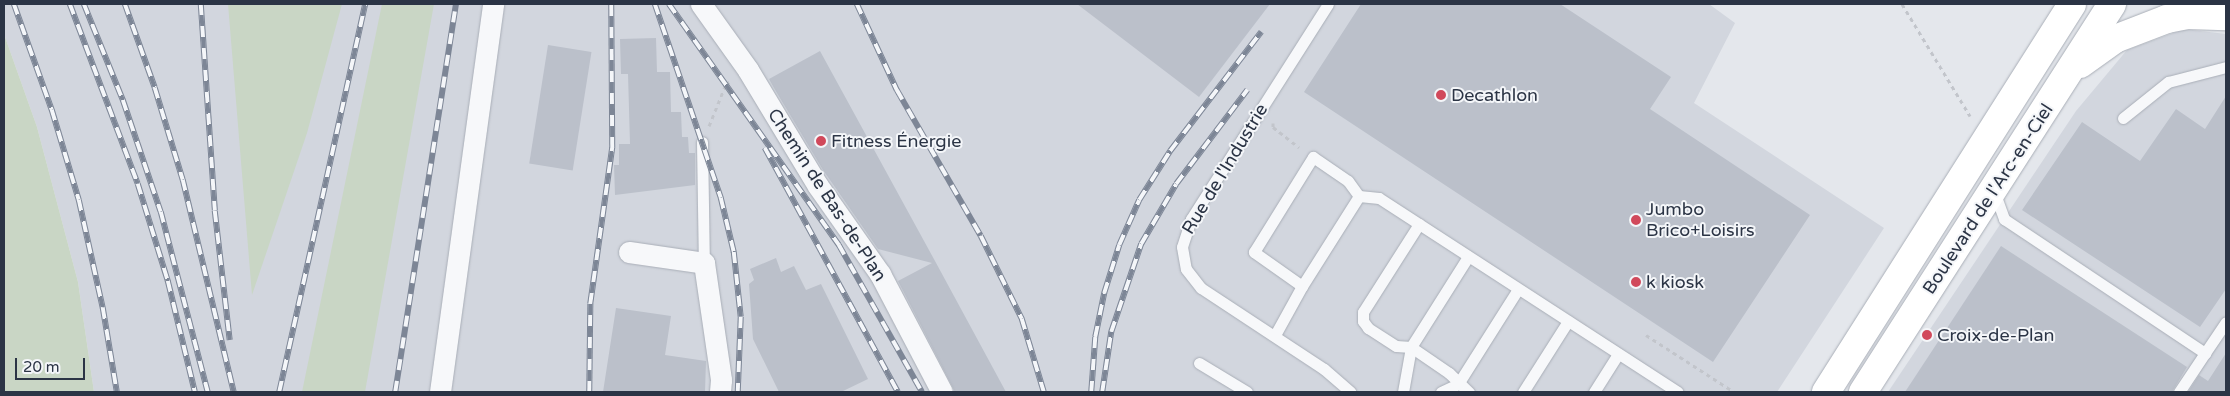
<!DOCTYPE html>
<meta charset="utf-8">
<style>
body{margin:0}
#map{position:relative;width:2230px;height:396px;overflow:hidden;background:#e4e7ec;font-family:"Varela Round",sans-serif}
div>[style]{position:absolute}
.built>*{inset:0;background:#d2d6de}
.green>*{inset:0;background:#c9d6c5}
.building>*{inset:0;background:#bbc0ca;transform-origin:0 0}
.path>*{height:3px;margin-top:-1.5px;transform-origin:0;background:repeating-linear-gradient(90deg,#c2c5cb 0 4px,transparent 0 8px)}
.roads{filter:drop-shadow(0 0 1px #a9aeb7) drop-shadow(0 0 1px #a9aeb7)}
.lane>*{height:11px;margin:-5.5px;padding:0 5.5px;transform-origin:5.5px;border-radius:5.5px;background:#f7f8fa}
.street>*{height:21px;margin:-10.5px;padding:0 10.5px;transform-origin:10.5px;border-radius:10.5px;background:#f7f8fa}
.secondary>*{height:28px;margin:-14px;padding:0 14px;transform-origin:14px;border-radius:14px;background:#fff}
.rail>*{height:5.5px;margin-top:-2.75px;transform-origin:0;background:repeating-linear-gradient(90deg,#f4f6f9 0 11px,#7d8696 0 22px);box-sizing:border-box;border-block:1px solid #7d8696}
.dots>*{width:14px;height:14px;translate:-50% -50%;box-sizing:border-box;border:2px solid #f4f6f9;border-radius:50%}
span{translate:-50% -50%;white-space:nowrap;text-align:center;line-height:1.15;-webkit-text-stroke:4px #f4f6f9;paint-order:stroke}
.poi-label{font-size:18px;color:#2b3445}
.left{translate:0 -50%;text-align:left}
.street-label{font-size:18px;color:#2b3445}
.frame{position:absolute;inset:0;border:5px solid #2b3445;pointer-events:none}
.scale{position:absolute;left:15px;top:358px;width:70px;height:22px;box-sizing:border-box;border:2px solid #2b3445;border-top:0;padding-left:6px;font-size:15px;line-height:18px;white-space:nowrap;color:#2b3445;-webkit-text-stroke:4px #f4f6f9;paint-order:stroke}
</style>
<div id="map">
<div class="built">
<div style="clip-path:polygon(4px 4px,1709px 4px,1735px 23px,1694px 103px,1884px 228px,1777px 392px,94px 392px,78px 282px,37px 127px,4px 34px)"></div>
<div style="clip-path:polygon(2184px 29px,2226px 34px,2226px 392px,1888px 392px,2076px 111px,2127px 50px)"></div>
</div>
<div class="green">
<div style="clip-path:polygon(228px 4px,342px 4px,307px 133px,252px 295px)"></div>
<div style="clip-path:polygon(382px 4px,434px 4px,365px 392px,302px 392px)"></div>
<div style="clip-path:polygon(4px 34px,37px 127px,78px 282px,94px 392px,4px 392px)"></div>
</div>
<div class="building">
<div style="clip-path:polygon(1077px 4px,1270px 4px,1199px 97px)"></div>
<div style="clip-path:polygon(1361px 4px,1560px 4px,1671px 77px,1650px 109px,1810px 215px,1713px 362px,1304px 92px)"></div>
<div style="clip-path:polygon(656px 38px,657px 72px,670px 72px,671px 112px,681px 112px,682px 137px,688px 137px,689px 153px,695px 153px,695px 185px,615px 195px,614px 165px,619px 165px,619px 144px,630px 144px,628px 74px,621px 74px,620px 39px)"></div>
<div style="left:548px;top:45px;width:44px;height:120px;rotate:9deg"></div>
<div style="clip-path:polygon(820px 51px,935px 261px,1006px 392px,955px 392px,898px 281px,932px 263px,878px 249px,823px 170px,774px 88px,769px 79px)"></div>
<div style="clip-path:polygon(2226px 96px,2226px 289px,2200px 327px,2022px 210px,2082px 122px,2140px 161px,2176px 109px,2205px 129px)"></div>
<div style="clip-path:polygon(2001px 246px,2187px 367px,2172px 392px,1905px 392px)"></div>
<div style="clip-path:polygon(776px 258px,781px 272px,794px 266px,806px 290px,821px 284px,868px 379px,841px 392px,779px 392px,753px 339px,749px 284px,754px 280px,750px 269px)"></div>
<div style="clip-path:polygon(616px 308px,671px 316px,665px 355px,706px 361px,705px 392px,603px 392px)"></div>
<div style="clip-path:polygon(2226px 353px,2226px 392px,2188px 392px,2199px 375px,2208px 381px)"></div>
</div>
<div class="path">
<div style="left:1902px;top:4px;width:131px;rotate:58.7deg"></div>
<div style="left:1273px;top:123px;width:4px;rotate:90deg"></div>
<div style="left:1273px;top:127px;width:33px;rotate:38deg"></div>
<div style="left:709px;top:126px;width:45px;rotate:-68deg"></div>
<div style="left:726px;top:84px;width:6px;rotate:-31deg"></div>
<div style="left:1646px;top:335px;width:105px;rotate:32.9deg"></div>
</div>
<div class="roads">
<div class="lane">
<div style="left:1328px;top:4px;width:255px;rotate:122.5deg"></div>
<div style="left:1191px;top:219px;width:29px;rotate:108deg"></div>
<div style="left:1182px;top:247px;width:22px;rotate:80deg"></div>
<div style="left:1186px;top:269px;width:24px;rotate:52deg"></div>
<div style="left:1201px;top:288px;width:147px;rotate:33.4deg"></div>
<div style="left:1324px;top:369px;width:35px;rotate:41deg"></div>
<div style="left:2123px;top:118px;width:58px;rotate:-38.7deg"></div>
<div style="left:2168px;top:82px;width:60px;rotate:-14.5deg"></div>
<div style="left:702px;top:142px;width:121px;rotate:89.1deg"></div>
<div style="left:1995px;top:194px;width:27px;rotate:70deg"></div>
<div style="left:2004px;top:219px;width:242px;rotate:33.7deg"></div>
<div style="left:2205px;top:353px;width:47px;rotate:123.7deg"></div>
<div style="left:1359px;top:196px;width:107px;rotate:122.3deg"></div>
<div style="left:1302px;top:286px;width:59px;rotate:-144.7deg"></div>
<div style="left:1254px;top:252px;width:112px;rotate:-58.2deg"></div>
<div style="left:1313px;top:157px;width:42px;rotate:34.4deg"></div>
<div style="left:1348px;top:181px;width:19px;rotate:54deg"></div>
<div style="left:1359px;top:196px;width:20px;rotate:6deg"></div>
<div style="left:1379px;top:198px;width:356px;rotate:33deg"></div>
<div style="left:1419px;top:224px;width:104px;rotate:122.5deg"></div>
<div style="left:1363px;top:312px;width:9px;rotate:90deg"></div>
<div style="left:1363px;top:321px;width:9px;rotate:54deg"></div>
<div style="left:1368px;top:328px;width:33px;rotate:33deg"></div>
<div style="left:1396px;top:346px;width:15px;rotate:4deg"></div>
<div style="left:1411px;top:347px;width:46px;rotate:34.4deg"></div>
<div style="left:1449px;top:373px;width:28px;rotate:44deg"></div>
<div style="left:1275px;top:335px;width:56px;rotate:-61.1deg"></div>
<div style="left:2205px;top:353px;width:37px;rotate:-56deg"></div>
<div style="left:1199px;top:363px;width:56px;rotate:31.1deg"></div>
<div style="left:1403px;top:392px;width:46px;rotate:-79.9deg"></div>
<div style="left:1411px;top:347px;width:107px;rotate:-57.7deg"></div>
<div style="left:1441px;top:392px;width:19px;rotate:-25deg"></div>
<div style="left:1458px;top:384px;width:112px;rotate:-57.7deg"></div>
<div style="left:1523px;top:392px;width:84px;rotate:-57.6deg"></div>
<div style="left:1594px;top:392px;width:45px;rotate:-57.7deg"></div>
</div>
<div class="street">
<div style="left:701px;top:4px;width:81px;rotate:54.5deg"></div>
<div style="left:748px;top:70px;width:135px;rotate:58.9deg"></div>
<div style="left:818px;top:186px;width:108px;rotate:54.8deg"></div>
<div style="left:880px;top:274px;width:133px;rotate:62.3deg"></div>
<div style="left:629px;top:252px;width:76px;rotate:8.3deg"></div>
<div style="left:704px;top:263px;width:118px;rotate:81.7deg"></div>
<div style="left:721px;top:380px;width:12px;rotate:95deg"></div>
<div style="left:440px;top:392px;width:392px;rotate:-82.2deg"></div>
</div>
<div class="secondary">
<div style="left:2080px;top:64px;width:43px;rotate:-35.5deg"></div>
<div style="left:2115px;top:39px;width:56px;rotate:-21deg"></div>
<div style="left:2167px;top:19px;width:21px;rotate:-11deg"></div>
<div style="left:2188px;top:15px;width:38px;rotate:2deg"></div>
<div style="left:1826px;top:392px;width:459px;rotate:-57.6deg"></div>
<div style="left:1863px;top:392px;width:461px;rotate:-57.3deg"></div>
</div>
</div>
<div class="rail">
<div style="left:14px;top:4px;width:113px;rotate:70.3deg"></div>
<div style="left:52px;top:110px;width:94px;rotate:73.3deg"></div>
<div style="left:79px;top:200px;width:111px;rotate:77.5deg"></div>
<div style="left:103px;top:308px;width:85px;rotate:80.5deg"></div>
<div style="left:70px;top:4px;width:192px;rotate:69.3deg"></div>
<div style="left:138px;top:184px;width:102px;rotate:72.8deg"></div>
<div style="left:168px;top:281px;width:114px;rotate:76.3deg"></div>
<div style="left:84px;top:4px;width:104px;rotate:67.9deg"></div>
<div style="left:123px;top:100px;width:118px;rotate:71.3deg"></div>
<div style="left:161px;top:212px;width:186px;rotate:75.4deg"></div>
<div style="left:125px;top:4px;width:89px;rotate:70.3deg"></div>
<div style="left:155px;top:88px;width:96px;rotate:73.1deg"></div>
<div style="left:183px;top:180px;width:218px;rotate:76.5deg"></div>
<div style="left:201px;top:4px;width:207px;rotate:86.1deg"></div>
<div style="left:215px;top:211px;width:130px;rotate:83.4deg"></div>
<div style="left:655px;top:4px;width:205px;rotate:71.2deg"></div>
<div style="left:721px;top:198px;width:56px;rotate:76.5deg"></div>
<div style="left:734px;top:252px;width:65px;rotate:83.9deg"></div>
<div style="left:741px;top:317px;width:75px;rotate:92.3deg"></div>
<div style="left:669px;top:4px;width:295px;rotate:54.8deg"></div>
<div style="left:839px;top:245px;width:169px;rotate:60.5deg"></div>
<div style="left:857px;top:4px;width:95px;rotate:65.1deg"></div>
<div style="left:897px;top:90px;width:168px;rotate:60.1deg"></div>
<div style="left:981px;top:236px;width:93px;rotate:63.7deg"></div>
<div style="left:1022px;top:319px;width:76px;rotate:73.2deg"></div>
<div style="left:765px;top:148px;width:278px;rotate:61.4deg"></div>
<div style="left:279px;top:392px;width:397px;rotate:-77.5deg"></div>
<div style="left:395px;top:392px;width:393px;rotate:-81.1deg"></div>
<div style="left:589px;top:392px;width:88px;rotate:-89.3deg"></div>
<div style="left:590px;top:304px;width:158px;rotate:-82deg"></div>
<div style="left:612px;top:148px;width:144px;rotate:-90.4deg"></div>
<div style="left:1091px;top:392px;width:55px;rotate:-85.8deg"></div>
<div style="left:1095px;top:337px;width:45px;rotate:-78.4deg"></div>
<div style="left:1104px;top:293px;width:50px;rotate:-72.6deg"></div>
<div style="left:1119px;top:245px;width:49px;rotate:-66deg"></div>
<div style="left:1139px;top:200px;width:58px;rotate:-57.7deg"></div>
<div style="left:1170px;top:151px;width:150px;rotate:-52.6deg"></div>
<div style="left:1102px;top:392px;width:61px;rotate:-81.5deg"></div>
<div style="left:1111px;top:332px;width:93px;rotate:-71.2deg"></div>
<div style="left:1141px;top:244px;width:69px;rotate:-59.7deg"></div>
<div style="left:1176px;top:184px;width:118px;rotate:-52.9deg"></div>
</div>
<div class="dots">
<div style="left:1441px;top:95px;background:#d1495b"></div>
<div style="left:821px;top:141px;background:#d1495b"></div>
<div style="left:1636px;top:220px;background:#d1495b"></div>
<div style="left:1636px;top:282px;background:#d1495b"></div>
<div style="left:1927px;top:335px;background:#d1495b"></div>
</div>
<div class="poi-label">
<span class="left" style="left:1451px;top:95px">Decathlon</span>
<span class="left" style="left:831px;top:141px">Fitness Énergie</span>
<span class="left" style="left:1646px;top:220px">Jumbo<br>Brico+Loisirs</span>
<span class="left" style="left:1646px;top:282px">k kiosk</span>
<span class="left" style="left:1937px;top:335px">Croix-de-Plan</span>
</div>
<div class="street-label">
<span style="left:1225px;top:169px;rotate:-59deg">Rue de l'Industrie</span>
<span style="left:827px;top:195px;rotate:57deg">Chemin de Bas-de-Plan</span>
<span style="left:1988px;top:199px;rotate:-57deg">Boulevard de l'Arc-en-Ciel</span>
</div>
<div class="frame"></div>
<div class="scale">20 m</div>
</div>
